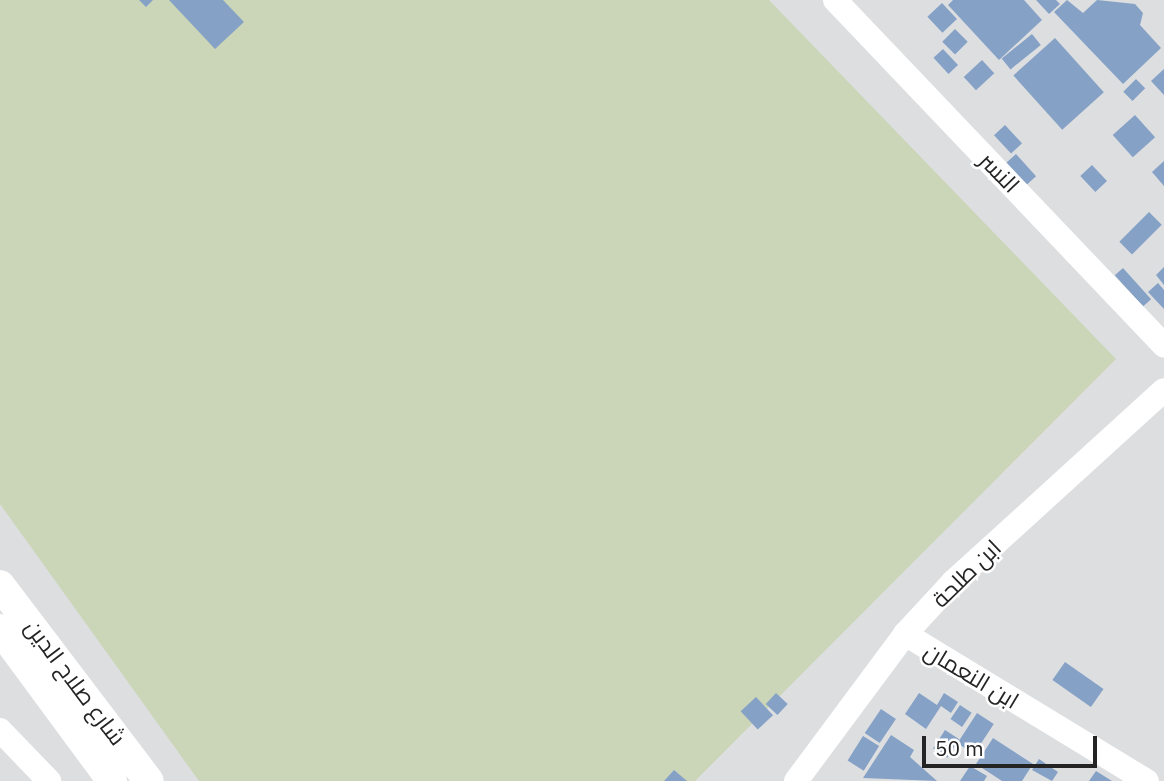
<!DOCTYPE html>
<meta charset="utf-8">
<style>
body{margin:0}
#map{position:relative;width:1164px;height:781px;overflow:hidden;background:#dddee0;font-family:"IBM Plex Sans",Cairo,sans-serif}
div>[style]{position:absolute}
.green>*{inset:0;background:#cad6b7}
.building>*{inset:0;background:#85a1c6;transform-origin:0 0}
.minor>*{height:24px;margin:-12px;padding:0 12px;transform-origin:12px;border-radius:12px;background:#fff}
.tertiary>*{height:30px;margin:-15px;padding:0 15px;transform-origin:15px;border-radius:15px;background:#fff}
span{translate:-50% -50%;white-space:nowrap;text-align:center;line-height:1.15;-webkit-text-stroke:5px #fff;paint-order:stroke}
.street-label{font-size:23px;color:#242425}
.scale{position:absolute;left:922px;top:736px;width:175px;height:32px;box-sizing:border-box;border:4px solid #242425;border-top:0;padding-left:9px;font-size:21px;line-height:24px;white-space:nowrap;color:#242425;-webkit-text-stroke:5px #fff;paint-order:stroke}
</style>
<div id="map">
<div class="green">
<div style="clip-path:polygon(0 0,769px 0,1116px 359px,695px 781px,199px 781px,0 504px)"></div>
</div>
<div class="building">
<div style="clip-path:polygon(139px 0,153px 0,146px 7px)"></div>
<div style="clip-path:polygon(169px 0,223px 0,244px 22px,215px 49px)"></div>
<div style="clip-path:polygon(953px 0,1024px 0,1042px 20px,999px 60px,948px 5px)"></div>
<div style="clip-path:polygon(1036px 0,1056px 0,1060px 4px,1049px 14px)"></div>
<div style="clip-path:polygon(1067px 0,1083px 13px,1097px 0,1135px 4px,1143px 13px,1140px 25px,1161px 48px,1123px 84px,1054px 12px)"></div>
<div style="left:942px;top:3px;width:22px;height:20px;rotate:47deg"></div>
<div style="left:955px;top:29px;width:18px;height:18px;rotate:45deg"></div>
<div style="left:1032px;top:34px;width:14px;height:39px;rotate:51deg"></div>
<div style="left:1055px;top:38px;width:73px;height:56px;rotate:48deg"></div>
<div style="left:943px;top:49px;width:22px;height:13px;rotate:47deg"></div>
<div style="left:982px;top:60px;width:18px;height:25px;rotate:47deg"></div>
<div style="clip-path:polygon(1164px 69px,1164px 95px,1151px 81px)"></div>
<div style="left:1136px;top:79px;width:13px;height:18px;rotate:45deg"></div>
<div style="left:1135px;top:115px;width:30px;height:30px;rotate:48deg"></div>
<div style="left:1005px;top:125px;width:25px;height:15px;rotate:47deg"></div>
<div style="left:1016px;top:154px;width:30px;height:13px;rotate:48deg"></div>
<div style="clip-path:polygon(1164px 161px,1164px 186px,1152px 172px)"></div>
<div style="left:1092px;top:165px;width:22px;height:16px;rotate:47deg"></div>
<div style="left:1149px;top:212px;width:18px;height:42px;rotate:45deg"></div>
<div style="clip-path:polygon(1164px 267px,1164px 285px,1156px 275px)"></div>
<div style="left:1123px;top:268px;width:42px;height:11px;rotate:48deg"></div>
<div style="clip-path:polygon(1158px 283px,1164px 290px,1164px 309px,1148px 292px)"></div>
<div style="left:1065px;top:662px;width:47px;height:22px;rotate:35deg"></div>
<div style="left:776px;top:693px;width:16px;height:15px;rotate:43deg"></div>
<div style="clip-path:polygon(919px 693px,937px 705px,944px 693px,958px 702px,951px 713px,941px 706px,926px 729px,905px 714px)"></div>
<div style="left:756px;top:697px;width:25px;height:21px;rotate:47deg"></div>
<div style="left:960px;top:705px;width:14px;height:17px;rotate:34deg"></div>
<div style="left:881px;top:709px;width:18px;height:29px;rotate:34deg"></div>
<div style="left:977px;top:713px;width:20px;height:36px;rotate:33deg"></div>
<div style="left:945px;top:730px;width:17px;height:22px;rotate:33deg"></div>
<div style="clip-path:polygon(891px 735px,914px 750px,910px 757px,937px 781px,863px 778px)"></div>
<div style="left:863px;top:736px;width:19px;height:29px;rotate:32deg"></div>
<div style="clip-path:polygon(993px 738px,1033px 764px,1022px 781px,1002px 781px,976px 764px)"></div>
<div style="clip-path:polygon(1039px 759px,1058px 772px,1052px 781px,1032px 770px)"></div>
<div style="clip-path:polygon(970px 766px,987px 776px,984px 781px,960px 781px)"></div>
<div style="clip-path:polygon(674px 770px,687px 781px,664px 781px)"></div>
<div style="clip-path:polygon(1096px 771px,1112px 781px,1089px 781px)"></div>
</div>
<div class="minor">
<div style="left:835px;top:0;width:477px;rotate:46.4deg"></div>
<div style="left:905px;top:634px;width:283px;rotate:31.3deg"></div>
<div style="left:0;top:730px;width:71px;rotate:46.1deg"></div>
<div style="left:796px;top:781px;width:183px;rotate:-53.4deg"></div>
<div style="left:905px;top:634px;width:71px;rotate:-47.3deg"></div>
<div style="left:953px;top:582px;width:285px;rotate:-42.3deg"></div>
</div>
<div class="tertiary">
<div style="left:0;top:585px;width:246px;rotate:52.8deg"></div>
<div style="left:0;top:629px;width:189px;rotate:53.6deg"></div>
</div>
<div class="street-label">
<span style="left:1000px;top:172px;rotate:46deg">النسر</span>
<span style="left:966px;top:573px;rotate:-44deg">ابن طلحة</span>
<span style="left:972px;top:675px;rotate:31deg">ابن النعمان</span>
<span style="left:76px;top:682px;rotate:53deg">شارع صلاح الدين</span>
</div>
<div class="scale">50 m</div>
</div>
